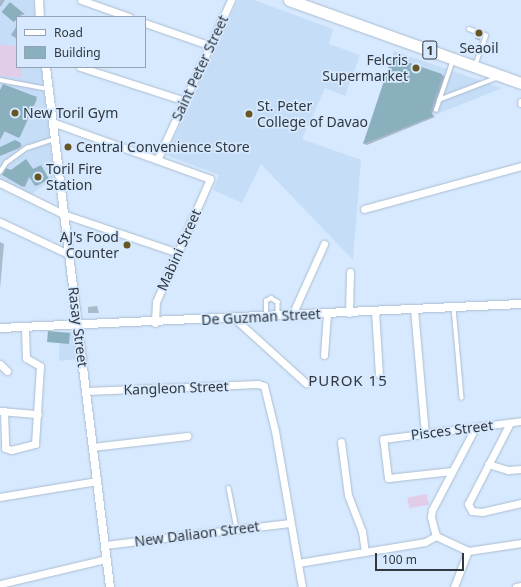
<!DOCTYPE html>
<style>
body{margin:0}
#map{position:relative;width:521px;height:587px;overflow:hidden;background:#d6e9fe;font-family:"Noto Sans",sans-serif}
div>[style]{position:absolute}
.built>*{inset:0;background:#c6ddf7}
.green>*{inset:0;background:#e2cde9;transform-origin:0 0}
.shadow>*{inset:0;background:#0003;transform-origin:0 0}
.building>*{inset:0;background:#89b0bc;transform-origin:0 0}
.roads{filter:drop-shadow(0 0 1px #aabcd0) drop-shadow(0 0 1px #aabcd0)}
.service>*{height:3.5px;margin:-1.75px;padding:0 1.75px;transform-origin:1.75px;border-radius:1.75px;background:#fff}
.minor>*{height:7px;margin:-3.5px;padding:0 3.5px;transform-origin:3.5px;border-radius:3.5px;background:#fff}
.tertiary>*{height:8px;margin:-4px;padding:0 4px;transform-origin:4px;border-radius:4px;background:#fff}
.trunk>*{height:11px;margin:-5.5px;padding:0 5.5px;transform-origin:5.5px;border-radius:5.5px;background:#fff}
.dots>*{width:11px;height:11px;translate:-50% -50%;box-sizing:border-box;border:2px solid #d6e9fe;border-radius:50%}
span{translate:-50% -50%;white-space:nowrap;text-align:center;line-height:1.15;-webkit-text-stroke:3.5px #d6e9fe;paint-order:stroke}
.shield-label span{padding:1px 3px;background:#d6e9fe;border:1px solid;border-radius:3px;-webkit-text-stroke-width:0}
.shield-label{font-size:13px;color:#313840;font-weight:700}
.poi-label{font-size:14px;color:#313840}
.right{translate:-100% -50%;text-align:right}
.left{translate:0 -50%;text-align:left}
.street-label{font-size:14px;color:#313840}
.neighbourhood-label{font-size:15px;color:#313840;letter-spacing:1px}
.legend{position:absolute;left:16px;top:16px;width:130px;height:52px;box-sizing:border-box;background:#d6e9fe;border:1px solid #94a2b2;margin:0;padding:5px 7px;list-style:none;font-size:12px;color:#313840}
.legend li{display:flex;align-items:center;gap:8px;height:20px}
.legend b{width:20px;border:1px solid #94a2b2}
.scale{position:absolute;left:375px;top:553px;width:89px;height:18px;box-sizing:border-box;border:2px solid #313840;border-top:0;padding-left:5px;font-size:12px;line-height:14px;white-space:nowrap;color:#313840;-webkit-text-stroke:3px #d6e9fe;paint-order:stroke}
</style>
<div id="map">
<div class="built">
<div style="clip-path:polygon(3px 0,33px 0,35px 17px,17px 17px,17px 67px,41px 67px,54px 177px,31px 195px,0 179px,0 4px)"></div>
<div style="clip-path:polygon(238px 0,254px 0,333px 29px,329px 44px,360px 55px,345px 96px,325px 88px,302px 139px,361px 160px,353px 260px,261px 164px,242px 203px,213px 190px,219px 175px,166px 155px)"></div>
<div style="clip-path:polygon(394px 51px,502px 88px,363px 144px)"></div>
<div style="clip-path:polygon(60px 332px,75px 332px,77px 359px,59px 361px)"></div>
</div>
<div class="green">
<div style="clip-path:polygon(0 45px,17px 46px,17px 67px,22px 67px,22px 77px,0 76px)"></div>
<div style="left:427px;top:494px;width:11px;height:20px;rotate:80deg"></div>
</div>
<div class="shadow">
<div style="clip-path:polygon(0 0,5px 0,0 7px)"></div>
<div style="clip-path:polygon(13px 6px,25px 14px,17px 17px,17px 22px)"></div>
<div style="clip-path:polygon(16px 27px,17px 28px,17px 39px,11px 35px)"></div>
<div style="left:476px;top:36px;width:5px;height:3px;rotate:22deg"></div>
<div style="clip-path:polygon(392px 58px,445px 76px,432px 114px,435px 117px,367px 145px,364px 144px)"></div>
<div style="clip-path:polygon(3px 85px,37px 99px,20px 137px,5px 131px,0 140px,0 93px)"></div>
<div style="clip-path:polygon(15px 141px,22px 145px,20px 148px,2px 155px,0 148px)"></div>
<div style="clip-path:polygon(26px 160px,34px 170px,42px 167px,49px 179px,37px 186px,30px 176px,25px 187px,4px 175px)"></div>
<div style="clip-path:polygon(0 242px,4px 244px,0 289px)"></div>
<div style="clip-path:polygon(97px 306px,99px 313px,88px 313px,88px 307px)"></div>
</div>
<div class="building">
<div style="left:10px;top:2px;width:16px;height:13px;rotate:40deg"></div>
<div style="clip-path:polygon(392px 57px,442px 74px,430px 112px,433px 116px,363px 144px)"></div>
<div style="clip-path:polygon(3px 84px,37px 97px,19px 138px,4px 131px,0 139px,0 90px)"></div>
<div style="clip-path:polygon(15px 140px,21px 143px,19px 147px,0 156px,0 147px)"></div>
<div style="clip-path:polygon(26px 159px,33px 169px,41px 165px,48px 178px,35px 186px,28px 175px,23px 187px,2px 175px,6px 168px,11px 170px)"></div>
<div style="left:48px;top:331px;width:22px;height:11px;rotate:5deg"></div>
</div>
<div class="roads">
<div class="service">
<div style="left:469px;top:29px;width:9px;rotate:21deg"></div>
<div style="left:475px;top:66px;width:32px;rotate:-70deg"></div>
<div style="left:486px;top:36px;width:4px;rotate:-153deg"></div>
<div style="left:0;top:80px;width:49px;rotate:10.6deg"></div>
<div style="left:439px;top:100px;width:61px;rotate:-21.1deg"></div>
<div style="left:521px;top:101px;width:4px;rotate:90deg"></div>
<div style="left:436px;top:110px;width:53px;rotate:-71.2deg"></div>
<div style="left:0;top:172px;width:11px;rotate:-56deg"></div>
<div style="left:6px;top:163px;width:26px;rotate:-36deg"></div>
<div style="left:27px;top:148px;width:28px;rotate:-18deg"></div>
<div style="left:454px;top:308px;width:90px;rotate:84.9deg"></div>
<div style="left:266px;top:316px;width:15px;rotate:-90deg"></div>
<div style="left:266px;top:301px;width:6px;rotate:-31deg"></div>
<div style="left:271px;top:298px;width:8px;rotate:30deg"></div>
<div style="left:278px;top:302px;width:13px;rotate:90deg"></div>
<div style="left:229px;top:488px;width:42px;rotate:79deg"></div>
</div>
<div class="minor">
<div style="left:81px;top:0;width:51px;rotate:19.5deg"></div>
<div style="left:145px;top:23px;width:70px;rotate:19.2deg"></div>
<div style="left:80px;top:67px;width:110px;rotate:17.9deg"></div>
<div style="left:52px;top:122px;width:168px;rotate:19.8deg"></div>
<div style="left:210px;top:179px;width:134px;rotate:113.7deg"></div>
<div style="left:156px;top:302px;width:21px;rotate:93deg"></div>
<div style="left:158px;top:158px;width:174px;rotate:-65.2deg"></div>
<div style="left:0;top:183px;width:70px;rotate:26.2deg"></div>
<div style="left:63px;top:214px;width:121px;rotate:18.7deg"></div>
<div style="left:364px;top:209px;width:163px;rotate:-15.3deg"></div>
<div style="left:0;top:222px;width:75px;rotate:25.2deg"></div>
<div style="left:414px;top:309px;width:125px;rotate:85deg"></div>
<div style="left:375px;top:311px;width:63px;rotate:86.4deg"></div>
<div style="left:349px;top:313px;width:41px;rotate:-88.6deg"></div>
<div style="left:292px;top:315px;width:78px;rotate:-65.7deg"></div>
<div style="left:234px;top:318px;width:97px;rotate:42.1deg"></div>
<div style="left:324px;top:355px;width:41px;rotate:-85.8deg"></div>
<div style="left:0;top:364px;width:10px;rotate:45deg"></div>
<div style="left:86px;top:391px;width:172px;rotate:-2.3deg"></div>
<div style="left:258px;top:384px;width:6px;rotate:18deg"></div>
<div style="left:264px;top:386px;width:46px;rotate:76.3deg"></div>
<div style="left:275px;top:431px;width:158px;rotate:80.2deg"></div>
<div style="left:0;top:411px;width:38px;rotate:5deg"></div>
<div style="left:4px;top:411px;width:37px;rotate:88deg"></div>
<div style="left:5px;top:448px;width:6px;rotate:18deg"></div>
<div style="left:11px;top:450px;width:25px;rotate:-14deg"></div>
<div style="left:35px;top:444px;width:78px;rotate:-86.3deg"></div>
<div style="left:40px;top:366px;width:16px;rotate:-150deg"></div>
<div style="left:26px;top:358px;width:31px;rotate:-92deg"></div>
<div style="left:510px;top:423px;width:91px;rotate:117.4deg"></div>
<div style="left:468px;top:504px;width:8px;rotate:60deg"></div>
<div style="left:472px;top:511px;width:10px;rotate:6deg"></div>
<div style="left:482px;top:512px;width:40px;rotate:-13deg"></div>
<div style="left:341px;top:442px;width:53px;rotate:82.5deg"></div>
<div style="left:348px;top:495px;width:39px;rotate:69deg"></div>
<div style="left:362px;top:531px;width:21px;rotate:82deg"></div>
<div style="left:92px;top:447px;width:96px;rotate:-6.6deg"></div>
<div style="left:488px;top:464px;width:21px;rotate:17deg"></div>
<div style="left:508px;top:470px;width:13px;rotate:-4deg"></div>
<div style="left:452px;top:471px;width:64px;rotate:173.8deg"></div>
<div style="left:388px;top:478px;width:39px;rotate:-97deg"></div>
<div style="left:383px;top:439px;width:139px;rotate:-7.4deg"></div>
<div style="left:0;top:497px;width:98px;rotate:-9.4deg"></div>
<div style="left:436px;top:536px;width:20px;rotate:-105deg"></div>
<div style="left:431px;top:517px;width:7px;rotate:-82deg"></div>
<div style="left:432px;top:510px;width:93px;rotate:-62.3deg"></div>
<div style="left:436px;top:536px;width:35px;rotate:25deg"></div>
<div style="left:468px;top:551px;width:54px;rotate:-8.6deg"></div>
<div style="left:105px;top:545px;width:186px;rotate:-6.8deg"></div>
<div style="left:298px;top:563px;width:129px;rotate:-9.4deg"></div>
<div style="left:425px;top:542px;width:13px;rotate:-29deg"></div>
<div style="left:0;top:584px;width:109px;rotate:-13.3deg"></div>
<div style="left:454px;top:587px;width:39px;rotate:-69deg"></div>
<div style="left:516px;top:587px;width:5px;rotate:-11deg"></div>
</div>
<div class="tertiary">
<div style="left:39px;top:0;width:17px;rotate:87deg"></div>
<div style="left:46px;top:67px;width:524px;rotate:82.98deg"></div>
<div style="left:0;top:328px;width:522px;rotate:-2.64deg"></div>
</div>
<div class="trunk">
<div style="left:289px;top:0;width:246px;rotate:19.7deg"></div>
</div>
</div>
<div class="dots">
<div style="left:479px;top:33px;background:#675523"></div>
<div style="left:416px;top:68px;background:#675523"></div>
<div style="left:15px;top:113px;background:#675523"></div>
<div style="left:249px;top:114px;background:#675523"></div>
<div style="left:68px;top:147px;background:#675523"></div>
<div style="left:38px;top:177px;background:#675523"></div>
<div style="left:127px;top:245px;background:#675523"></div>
</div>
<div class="shield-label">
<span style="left:430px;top:50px">1</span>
</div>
<div class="poi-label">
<span style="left:479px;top:48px">Seaoil</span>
<span class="right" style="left:408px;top:68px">Felcris<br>Supermarket</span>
<span class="left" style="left:257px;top:114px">St. Peter<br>College of Davao</span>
<span class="left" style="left:23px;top:113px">New Toril Gym</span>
<span class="left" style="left:76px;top:147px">Central Convenience Store</span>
<span class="left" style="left:46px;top:177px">Toril Fire<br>Station</span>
<span class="right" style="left:119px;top:245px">AJ's Food<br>Counter</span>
</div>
<div class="street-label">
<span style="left:200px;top:68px;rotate:-65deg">Saint Peter Street</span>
<span style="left:179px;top:250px;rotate:-66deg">Mabini Street</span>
<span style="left:261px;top:317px;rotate:-3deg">De Guzman Street</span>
<span style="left:78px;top:327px;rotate:83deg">Rasay Street</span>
<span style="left:176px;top:388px;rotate:-2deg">Kangleon Street</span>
<span style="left:452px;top:430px;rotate:-7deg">Pisces Street</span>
<span style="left:197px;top:534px;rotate:-7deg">New Daliaon Street</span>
</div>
<div class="neighbourhood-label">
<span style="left:348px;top:381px">PUROK 15</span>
</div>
<ul class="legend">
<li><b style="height:5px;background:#fff"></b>Road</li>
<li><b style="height:11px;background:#89b0bc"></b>Building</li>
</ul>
<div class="scale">100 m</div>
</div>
